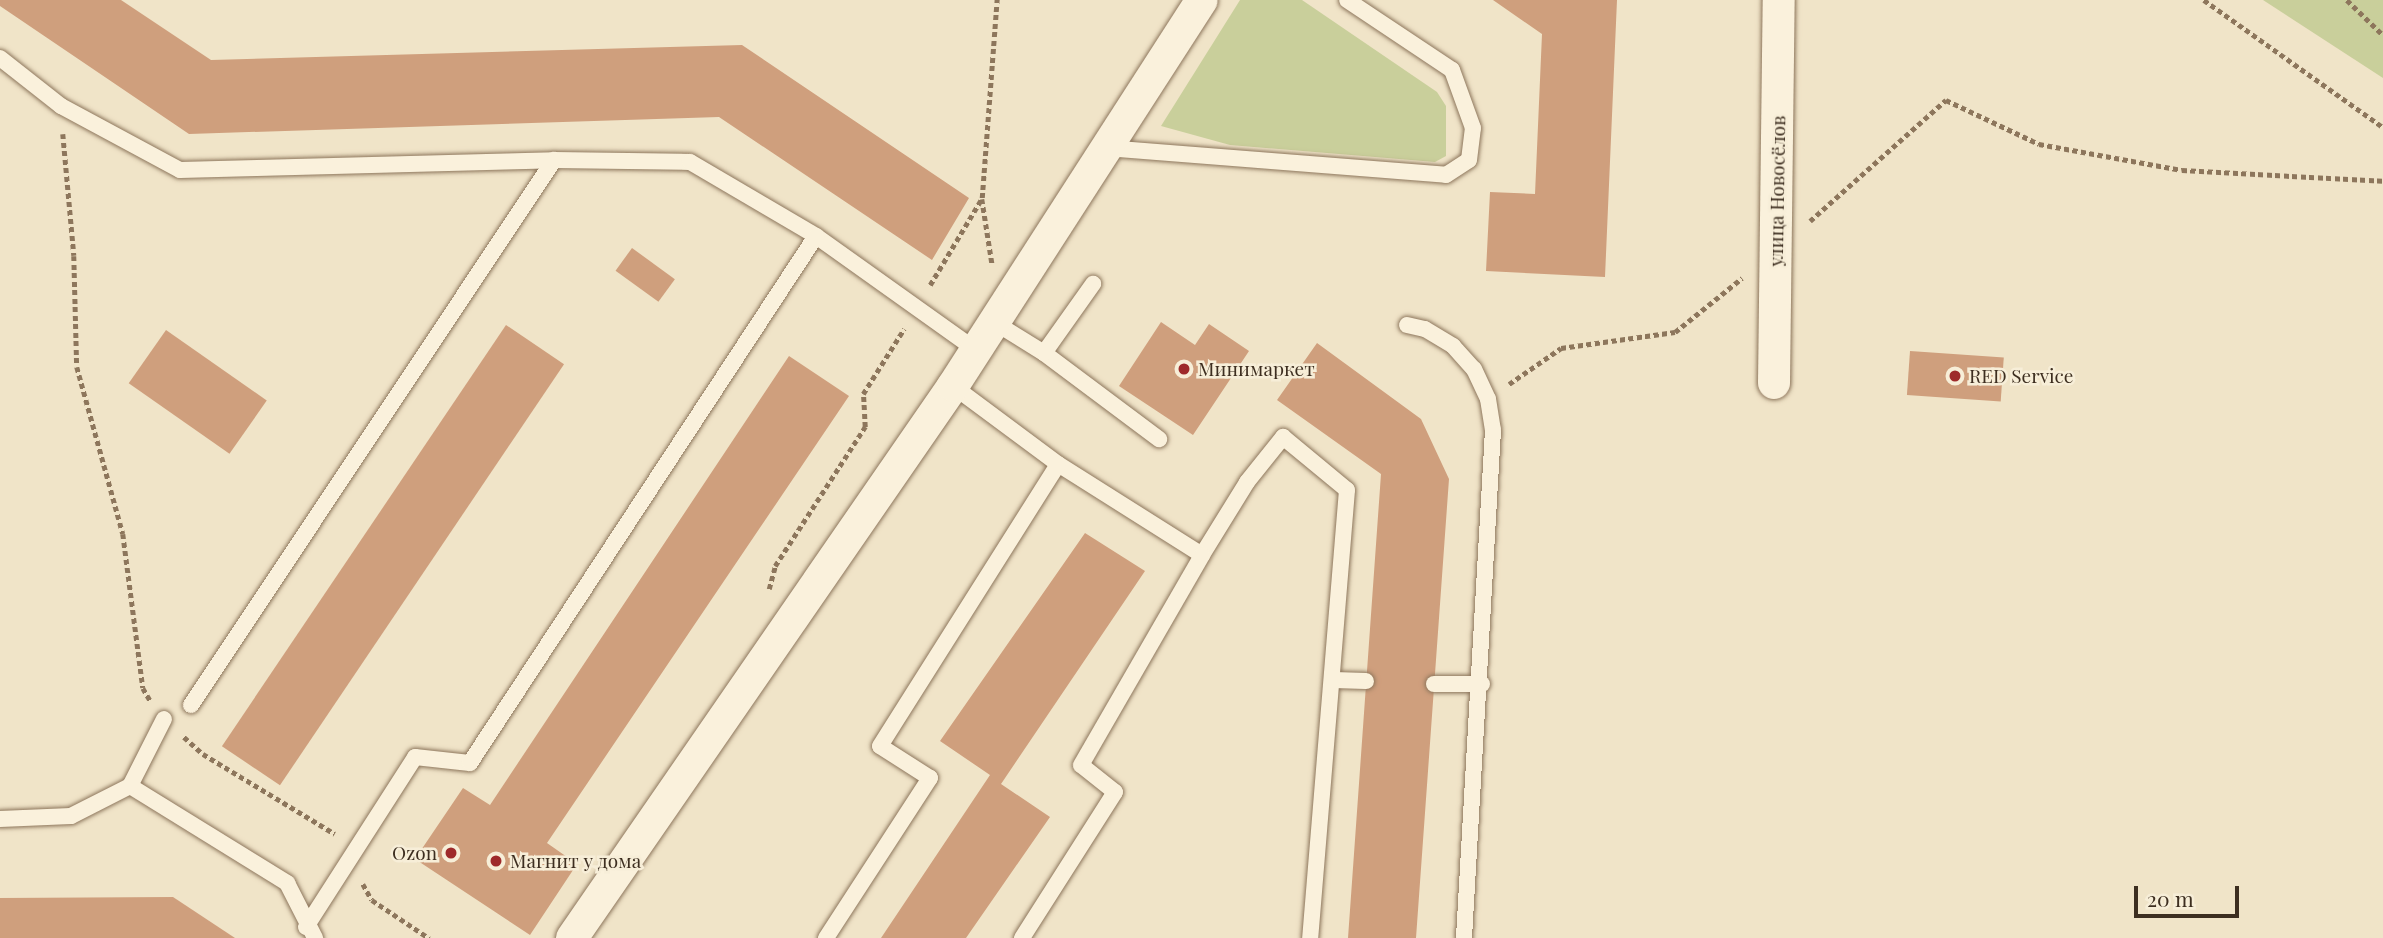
<!DOCTYPE html>
<meta charset="utf-8">
<style>
body{margin:0}
#map{position:relative;width:2383px;height:938px;overflow:hidden;background:#f0e4c8;font-family:"Playfair Display",serif}
div>[style]{position:absolute}
.green>*{inset:0;background:#c9cf9b}
.building>*{inset:0;background:#cf9f7d;transform-origin:0 0}
.path>*{height:4.5px;margin-top:-2.25px;transform-origin:0;background:repeating-linear-gradient(90deg,#8d765c 0 5px,transparent 0 8.5px)}
.roads{filter:drop-shadow(0 0 2px #8d765c) drop-shadow(0 0 2px #8d765c)}
.service>*{height:16px;margin:-8px;padding:0 8px;transform-origin:8px;border-radius:8px;background:#faf1dc}
.minor>*{height:32px;margin:-16px;padding:0 16px;transform-origin:16px;border-radius:16px;background:#faf1dc}
.dots>*{width:19px;height:19px;translate:-50% -50%;box-sizing:border-box;border:4px solid #f7eed8;border-radius:50%}
span{translate:-50% -50%;white-space:nowrap;text-align:center;line-height:1.15;-webkit-text-stroke:5px #f7eed8;paint-order:stroke}
.street-label{font-size:19px;color:#3d2e20}
.poi-label{font-size:19px;color:#3d2e20}
.left{translate:0 -50%;text-align:left}
.right{translate:-100% -50%;text-align:right}
.scale{position:absolute;left:2134px;top:886px;width:105px;height:32px;box-sizing:border-box;border:4px solid #3d2e20;border-top:0;padding-left:9px;font-size:21px;line-height:24px;white-space:nowrap;color:#3d2e20;-webkit-text-stroke:5px #f7eed8;paint-order:stroke}
</style>
<div id="map">
<div class="green">
<div style="clip-path:polygon(1240px 0,1302px 0,1437px 92px,1446px 106px,1446px 156px,1435px 162px,1230px 145px,1161px 126px)"></div>
<div style="clip-path:polygon(2263px 0,2383px 0,2383px 78px)"></div>
</div>
<div class="building">
<div style="clip-path:polygon(0 0,121px 0,211px 60px,742px 45px,969px 198px,932px 260px,719px 117px,189px 134px,0 6px)"></div>
<div style="clip-path:polygon(1493px 0,1617px 0,1605px 277px,1486px 271px,1490px 192px,1535px 194px,1542px 34px)"></div>
<div style="left:632px;top:248px;width:53px;height:28px;rotate:36deg"></div>
<div style="clip-path:polygon(1161px 322px,1195px 345px,1209px 324px,1249px 351px,1193px 435px,1119px 386px)"></div>
<div style="left:506px;top:325px;width:70px;height:508px;rotate:34deg"></div>
<div style="left:166px;top:330px;width:123px;height:65px;rotate:35deg"></div>
<div style="clip-path:polygon(1317px 343px,1421px 419px,1449px 479px,1416px 938px,1348px 938px,1381px 474px,1277px 400px)"></div>
<div style="left:1910px;top:351px;width:94px;height:44px;rotate:4deg"></div>
<div style="clip-path:polygon(789px 356px,849px 396px,547px 843px,577px 864px,530px 935px,415px 859px,463px 788px,490px 805px)"></div>
<div style="clip-path:polygon(1085px 533px,1145px 571px,1001px 784px,1050px 817px,966px 938px,881px 938px,990px 775px,940px 741px)"></div>
<div style="clip-path:polygon(173px 897px,235px 938px,0 938px,0 898px)"></div>
</div>
<div class="path">
<div style="left:2204px;top:0;width:219px;rotate:35.4deg"></div>
<div style="left:2347px;top:0;width:50px;rotate:44.2deg"></div>
<div style="left:63px;top:134px;width:122px;rotate:84.8deg"></div>
<div style="left:74px;top:256px;width:111px;rotate:88.5deg"></div>
<div style="left:77px;top:367px;width:173px;rotate:74.6deg"></div>
<div style="left:123px;top:534px;width:155px;rotate:82.6deg"></div>
<div style="left:143px;top:688px;width:14px;rotate:60deg"></div>
<div style="left:982px;top:199px;width:65px;rotate:81.1deg"></div>
<div style="left:1810px;top:221px;width:182px;rotate:-41.7deg"></div>
<div style="left:1946px;top:100px;width:103px;rotate:25.3deg"></div>
<div style="left:2039px;top:144px;width:145px;rotate:10.3deg"></div>
<div style="left:2182px;top:170px;width:201px;rotate:3.1deg"></div>
<div style="left:930px;top:285px;width:101px;rotate:-59.1deg"></div>
<div style="left:982px;top:198px;width:199px;rotate:-85.7deg"></div>
<div style="left:1509px;top:384px;width:63px;rotate:-34.7deg"></div>
<div style="left:1561px;top:348px;width:115px;rotate:-8deg"></div>
<div style="left:1675px;top:332px;width:86px;rotate:-38.9deg"></div>
<div style="left:769px;top:589px;width:24px;rotate:-75deg"></div>
<div style="left:775px;top:566px;width:166px;rotate:-57.1deg"></div>
<div style="left:865px;top:427px;width:33px;rotate:-93deg"></div>
<div style="left:863px;top:394px;width:77px;rotate:-57.8deg"></div>
<div style="left:184px;top:737px;width:25px;rotate:42deg"></div>
<div style="left:203px;top:754px;width:154px;rotate:31.2deg"></div>
<div style="left:363px;top:884px;width:18px;rotate:61deg"></div>
<div style="left:372px;top:900px;width:69px;rotate:33.7deg"></div>
</div>
<div class="roads">
<div class="service">
<div style="left:0;top:58px;width:78px;rotate:38.2deg"></div>
<div style="left:61px;top:106px;width:135px;rotate:28.3deg"></div>
<div style="left:180px;top:170px;width:374px;rotate:-1.5deg"></div>
<div style="left:554px;top:160px;width:136px;rotate:0.8deg"></div>
<div style="left:690px;top:162px;width:146px;rotate:30.4deg"></div>
<div style="left:816px;top:236px;width:196px;rotate:35.5deg"></div>
<div style="left:1106px;top:148px;width:341px;rotate:4.5deg"></div>
<div style="left:1446px;top:175px;width:27px;rotate:-33deg"></div>
<div style="left:1469px;top:160px;width:32px;rotate:-83deg"></div>
<div style="left:1473px;top:128px;width:62px;rotate:-109.9deg"></div>
<div style="left:1452px;top:70px;width:126px;rotate:-146.3deg"></div>
<div style="left:994px;top:322px;width:59px;rotate:31.8deg"></div>
<div style="left:1044px;top:353px;width:144px;rotate:36.8deg"></div>
<div style="left:1407px;top:325px;width:18px;rotate:13deg"></div>
<div style="left:1425px;top:329px;width:33px;rotate:31deg"></div>
<div style="left:1453px;top:346px;width:31px;rotate:48deg"></div>
<div style="left:1474px;top:369px;width:33px;rotate:65deg"></div>
<div style="left:1488px;top:399px;width:31px;rotate:81deg"></div>
<div style="left:1493px;top:430px;width:509px;rotate:93.27deg"></div>
<div style="left:1044px;top:353px;width:85px;rotate:-54.6deg"></div>
<div style="left:953px;top:386px;width:131px;rotate:36.6deg"></div>
<div style="left:1058px;top:464px;width:170px;rotate:32.3deg"></div>
<div style="left:1202px;top:555px;width:86px;rotate:-58.3deg"></div>
<div style="left:1247px;top:482px;width:58px;rotate:-51.3deg"></div>
<div style="left:1283px;top:437px;width:83px;rotate:39.6deg"></div>
<div style="left:1347px;top:490px;width:450px;rotate:94.7deg"></div>
<div style="left:1334px;top:680px;width:32px;rotate:2deg"></div>
<div style="left:1434px;top:684px;width:48px"></div>
<div style="left:191px;top:705px;width:655px;rotate:-56.33deg"></div>
<div style="left:130px;top:786px;width:185px;rotate:31.7deg"></div>
<div style="left:287px;top:883px;width:62px;rotate:63deg"></div>
<div style="left:0;top:819px;width:71px;rotate:-2.4deg"></div>
<div style="left:71px;top:816px;width:66px;rotate:-27deg"></div>
<div style="left:130px;top:786px;width:75px;rotate:-63.1deg"></div>
<div style="left:306px;top:927px;width:202px;rotate:-57.3deg"></div>
<div style="left:415px;top:757px;width:55px;rotate:6.2deg"></div>
<div style="left:470px;top:763px;width:630px;rotate:-56.71deg"></div>
<div style="left:826px;top:938px;width:191px;rotate:-57deg"></div>
<div style="left:930px;top:778px;width:59px;rotate:-147.4deg"></div>
<div style="left:880px;top:746px;width:333px;rotate:-57.7deg"></div>
<div style="left:1022px;top:938px;width:173px;rotate:-57.5deg"></div>
<div style="left:1115px;top:792px;width:43px;rotate:-141.5deg"></div>
<div style="left:1081px;top:765px;width:242px;rotate:-60deg"></div>
</div>
<div class="minor">
<div style="left:1774px;top:383px;width:383px;rotate:-89.3deg"></div>
<div style="left:572px;top:938px;width:671px;rotate:-55.39deg"></div>
<div style="left:953px;top:386px;width:459px;rotate:-57.2deg"></div>
</div>
</div>
<div class="dots">
<div style="left:1184px;top:369px;background:#9e2a2b"></div>
<div style="left:1955px;top:376px;background:#9e2a2b"></div>
<div style="left:451px;top:853px;background:#9e2a2b"></div>
<div style="left:496px;top:861px;background:#9e2a2b"></div>
</div>
<div class="street-label">
<span style="left:1777px;top:191px;rotate:-89deg">улица Новосёлов</span>
</div>
<div class="poi-label">
<span class="left" style="left:1198px;top:369px">Минимаркет</span>
<span class="left" style="left:1969px;top:376px">RED Service</span>
<span class="right" style="left:437px;top:853px">Ozon</span>
<span class="left" style="left:510px;top:861px">Магнит у дома</span>
</div>
<div class="scale">20 m</div>
</div>
